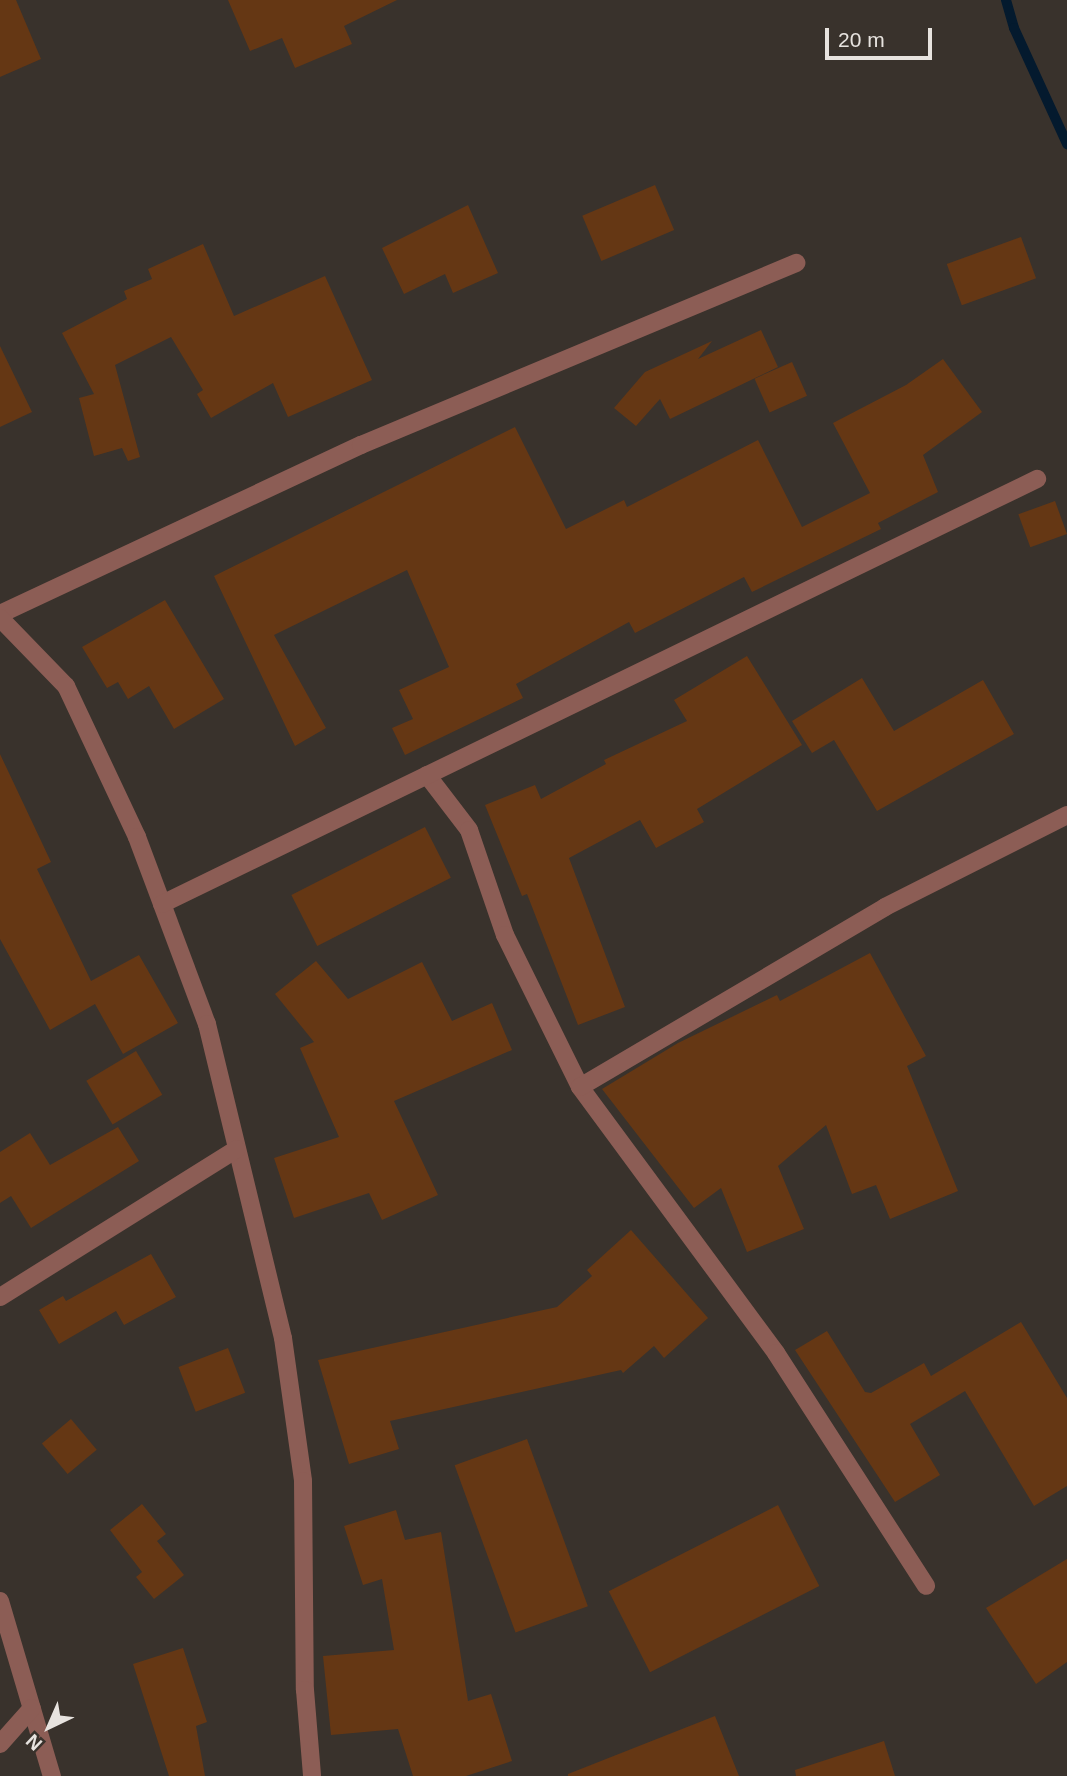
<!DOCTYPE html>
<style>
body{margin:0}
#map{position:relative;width:1067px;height:1776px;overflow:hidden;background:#39322c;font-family:Helvetica,sans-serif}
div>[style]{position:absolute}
.stream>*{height:10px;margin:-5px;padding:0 5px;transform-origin:5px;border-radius:5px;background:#041a2e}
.building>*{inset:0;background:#653714;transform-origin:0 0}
.minor>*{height:18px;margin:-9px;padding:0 9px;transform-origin:9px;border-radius:9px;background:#8c5d55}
span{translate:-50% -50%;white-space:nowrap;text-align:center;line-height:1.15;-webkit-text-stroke:7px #39322c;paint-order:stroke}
.north{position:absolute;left:14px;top:1692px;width:70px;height:70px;-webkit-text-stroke:5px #39322c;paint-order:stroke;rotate:224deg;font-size:19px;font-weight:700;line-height:28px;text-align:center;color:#e7e3df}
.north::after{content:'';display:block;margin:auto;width:24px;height:32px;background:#e7e3df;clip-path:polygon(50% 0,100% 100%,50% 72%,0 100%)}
.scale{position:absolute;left:825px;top:28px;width:107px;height:32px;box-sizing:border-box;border:4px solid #e7e3df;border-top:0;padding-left:9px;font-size:21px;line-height:24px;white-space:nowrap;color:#e7e3df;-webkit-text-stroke:5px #39322c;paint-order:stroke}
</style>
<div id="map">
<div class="stream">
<div style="left:1006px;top:0;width:29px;rotate:74deg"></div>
<div style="left:1014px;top:28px;width:128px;rotate:65.4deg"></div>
</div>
<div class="building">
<div style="clip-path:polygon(0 0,16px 0,41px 59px,0 77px)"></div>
<div style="clip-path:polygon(228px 0,397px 0,344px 26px,352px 44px,295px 68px,282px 38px,250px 51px)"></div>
<div style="left:655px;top:185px;width:49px;height:79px;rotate:67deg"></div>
<div style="clip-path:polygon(468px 205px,498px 273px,453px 293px,445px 274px,404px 294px,382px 248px)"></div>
<div style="left:1021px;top:237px;width:44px;height:79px;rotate:70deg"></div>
<div style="clip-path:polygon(203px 244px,234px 316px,325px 276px,372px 380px,288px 417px,273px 383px,211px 418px,197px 394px,203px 390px,171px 337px,115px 365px,140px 457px,128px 461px,122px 448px,94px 456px,79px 398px,94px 394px,62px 333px,127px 299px,124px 291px,152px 279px,148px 269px)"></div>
<div style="clip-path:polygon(761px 330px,778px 367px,670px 419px,660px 399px,636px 426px,614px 408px,645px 372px,712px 341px,698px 359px)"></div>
<div style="clip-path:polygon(0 346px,32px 412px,0 427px)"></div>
<div style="clip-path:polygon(943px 359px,982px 412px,923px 455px,938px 492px,878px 523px,881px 529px,752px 592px,744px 577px,635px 633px,629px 622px,516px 684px,523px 698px,405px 755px,392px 728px,413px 719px,399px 690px,449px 667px,407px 570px,274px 635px,326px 728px,295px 746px,214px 576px,515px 427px,566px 529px,624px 500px,627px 507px,758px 440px,802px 527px,870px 493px,833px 423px,906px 385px)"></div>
<div style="left:792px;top:362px;width:37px;height:41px;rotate:66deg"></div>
<div style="left:1055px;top:501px;width:35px;height:39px;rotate:70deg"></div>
<div style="clip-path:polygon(165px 600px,224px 699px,174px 729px,149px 686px,128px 699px,118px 682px,107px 688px,82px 647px)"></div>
<div style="clip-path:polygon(747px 656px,802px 745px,697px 809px,704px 822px,656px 848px,640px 820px,569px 858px,625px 1007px,578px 1025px,527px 894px,522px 896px,485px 805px,535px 785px,541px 799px,606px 764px,604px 760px,687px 721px,674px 700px)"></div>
<div style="clip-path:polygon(862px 678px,894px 731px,983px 680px,1014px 734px,877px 811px,834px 740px,812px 753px,792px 721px)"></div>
<div style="clip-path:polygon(0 754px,51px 862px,37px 869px,91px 981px,139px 955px,178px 1023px,123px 1054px,95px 1004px,50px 1030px,0 939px)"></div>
<div style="left:425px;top:827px;width:57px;height:150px;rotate:63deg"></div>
<div style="clip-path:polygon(870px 953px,926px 1056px,907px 1066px,958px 1191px,890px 1219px,876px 1185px,852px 1194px,826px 1125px,778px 1166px,804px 1229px,747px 1252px,721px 1188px,694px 1208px,602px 1089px,678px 1043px,777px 995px,780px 1001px)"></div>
<div style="clip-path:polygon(316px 961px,348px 999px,422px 962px,452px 1021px,492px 1003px,512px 1050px,394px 1101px,438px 1195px,382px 1220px,369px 1193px,294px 1218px,274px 1158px,339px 1137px,300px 1048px,314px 1042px,275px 994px)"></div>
<div style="left:136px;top:1051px;width:51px;height:58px;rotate:59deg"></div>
<div style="clip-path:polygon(118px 1127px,139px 1161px,31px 1228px,11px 1196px,0 1203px,0 1152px,30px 1133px,50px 1165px)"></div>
<div style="clip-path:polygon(631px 1230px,708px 1318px,664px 1358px,654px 1346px,623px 1373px,621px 1370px,390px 1421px,399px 1449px,349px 1464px,318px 1360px,557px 1307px,592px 1276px,587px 1270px)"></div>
<div style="clip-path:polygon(151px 1254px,176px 1297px,124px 1325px,116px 1311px,59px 1344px,39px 1310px,63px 1296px,66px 1301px)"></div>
<div style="clip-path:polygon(1021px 1322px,1067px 1398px,1067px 1486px,1034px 1506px,965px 1391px,910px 1424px,940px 1475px,895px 1502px,795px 1350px,827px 1331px,865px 1392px,871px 1393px,924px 1363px,931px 1376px)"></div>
<div style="left:228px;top:1348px;width:48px;height:53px;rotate:69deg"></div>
<div style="left:71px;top:1419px;width:40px;height:38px;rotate:50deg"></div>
<div style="left:527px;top:1439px;width:178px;height:77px;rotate:70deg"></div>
<div style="clip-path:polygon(142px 1504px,166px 1534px,157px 1541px,184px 1575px,154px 1599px,136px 1577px,142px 1572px,110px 1530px)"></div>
<div style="left:778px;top:1505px;width:91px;height:190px;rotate:63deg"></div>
<div style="clip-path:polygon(396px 1510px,405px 1540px,441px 1532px,468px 1701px,491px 1694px,512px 1761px,466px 1776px,413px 1776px,398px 1729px,331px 1735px,323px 1656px,394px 1650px,382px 1579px,363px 1585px,344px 1526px)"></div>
<div style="clip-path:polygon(1067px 1559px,1067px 1662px,1036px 1684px,986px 1608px)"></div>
<div style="clip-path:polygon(183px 1648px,207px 1722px,196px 1726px,205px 1776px,169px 1776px,133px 1664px)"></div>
<div style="clip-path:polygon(715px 1716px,739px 1776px,568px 1776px,568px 1774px)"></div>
<div style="clip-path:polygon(884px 1741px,895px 1776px,796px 1776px,795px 1770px)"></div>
</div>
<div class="minor">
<div style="left:0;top:614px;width:399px;rotate:-25.1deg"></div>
<div style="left:361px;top:445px;width:472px;rotate:-22.7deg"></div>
<div style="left:0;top:618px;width:95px;rotate:45.9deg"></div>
<div style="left:66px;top:686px;width:167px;rotate:64.8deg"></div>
<div style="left:137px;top:837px;width:200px;rotate:69.5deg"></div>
<div style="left:207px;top:1024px;width:323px;rotate:76.4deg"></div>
<div style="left:283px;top:1338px;width:144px;rotate:82deg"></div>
<div style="left:303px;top:1481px;width:209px;rotate:89.5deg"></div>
<div style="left:305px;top:1690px;width:86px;rotate:85.3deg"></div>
<div style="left:427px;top:775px;width:69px;rotate:52.6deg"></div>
<div style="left:469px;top:830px;width:111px;rotate:71.1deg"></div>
<div style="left:505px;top:935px;width:169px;rotate:63.7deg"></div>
<div style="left:580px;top:1087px;width:330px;rotate:53.6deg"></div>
<div style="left:776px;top:1353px;width:277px;rotate:57.2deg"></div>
<div style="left:162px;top:904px;width:973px;rotate:-25.91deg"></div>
<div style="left:580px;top:1087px;width:354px;rotate:-30.5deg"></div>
<div style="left:885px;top:907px;width:204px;rotate:-26.8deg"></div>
<div style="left:0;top:1297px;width:279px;rotate:-32deg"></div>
<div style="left:0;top:1601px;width:183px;rotate:73.5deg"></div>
<div style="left:0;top:1744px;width:48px;rotate:-48.4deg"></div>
</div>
<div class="north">N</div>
<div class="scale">20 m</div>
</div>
